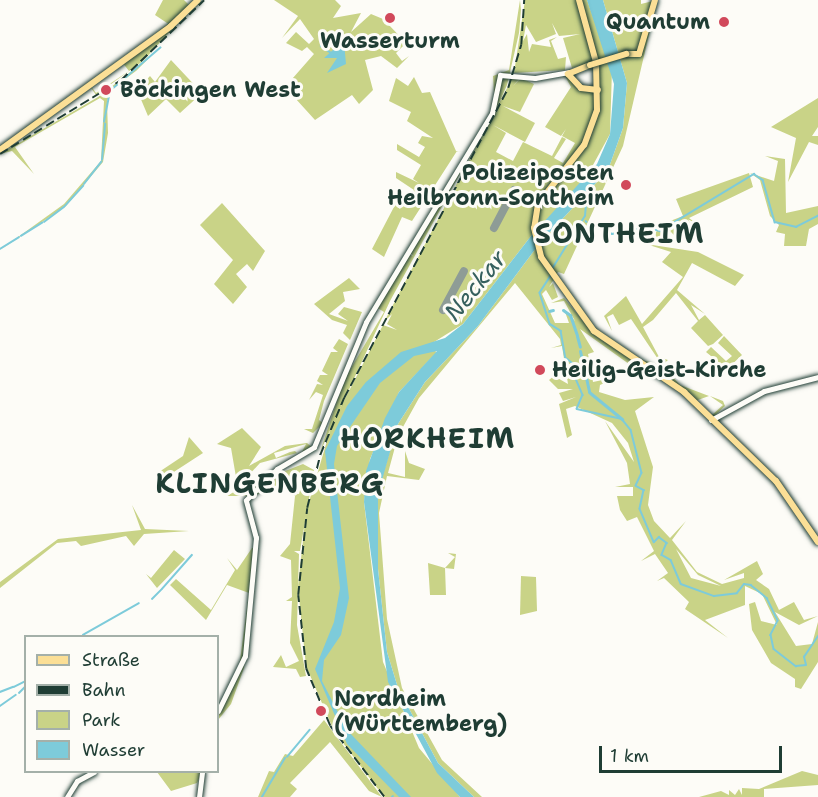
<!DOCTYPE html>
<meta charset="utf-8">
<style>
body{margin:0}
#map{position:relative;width:818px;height:797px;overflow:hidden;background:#fdfcf7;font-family:"Shantell Sans",sans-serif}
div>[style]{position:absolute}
.green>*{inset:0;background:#c9d387}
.water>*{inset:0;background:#7dcbda}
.stream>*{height:1.5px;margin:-0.75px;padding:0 0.75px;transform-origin:0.75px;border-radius:0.75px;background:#7dcbda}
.canal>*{height:3px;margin:-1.5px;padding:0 1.5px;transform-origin:1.5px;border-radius:1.5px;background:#7dcbda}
.runway>*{height:8px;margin:-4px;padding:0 4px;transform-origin:4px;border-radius:4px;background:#8e9c96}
.roads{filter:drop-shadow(0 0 2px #1f3d34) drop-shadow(0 0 2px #1f3d34)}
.secondary>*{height:5px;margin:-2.5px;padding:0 2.5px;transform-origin:2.5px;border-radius:2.5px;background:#fdfcf7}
.primary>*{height:6px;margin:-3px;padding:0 3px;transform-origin:3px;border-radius:3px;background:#fbdf96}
.rail>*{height:1.5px;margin-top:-0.75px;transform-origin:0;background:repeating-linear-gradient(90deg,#1f3d34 0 9px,transparent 0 13.5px)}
.bridges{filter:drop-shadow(0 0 2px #1f3d34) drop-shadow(0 0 2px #1f3d34)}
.primary-bridge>*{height:6px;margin:-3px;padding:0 3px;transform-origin:3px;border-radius:3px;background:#fbdf96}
.dots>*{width:16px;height:16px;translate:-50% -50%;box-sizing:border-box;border:3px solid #fdfcf7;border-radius:50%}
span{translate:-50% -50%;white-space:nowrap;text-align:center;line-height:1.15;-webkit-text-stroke:6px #fdfcf7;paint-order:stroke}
.poi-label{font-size:22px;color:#1f3d34;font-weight:700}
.right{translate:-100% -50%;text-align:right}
.left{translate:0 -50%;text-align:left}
.water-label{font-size:24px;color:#36605e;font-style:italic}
.district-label{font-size:28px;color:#1f3d34;font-weight:700;letter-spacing:1.5px}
.legend{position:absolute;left:24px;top:635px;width:195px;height:138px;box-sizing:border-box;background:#fdfcf7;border:2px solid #a4b0a9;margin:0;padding:8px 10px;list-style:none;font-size:18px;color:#1f3d34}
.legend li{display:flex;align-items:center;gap:12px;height:30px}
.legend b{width:30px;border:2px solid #a4b0a9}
.scale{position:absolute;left:599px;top:746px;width:183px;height:27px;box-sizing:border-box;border:3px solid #1f3d34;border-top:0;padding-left:8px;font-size:18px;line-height:21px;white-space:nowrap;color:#1f3d34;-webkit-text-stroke:4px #fdfcf7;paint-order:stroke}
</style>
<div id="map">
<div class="green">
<div style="clip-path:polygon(163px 0,184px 0,190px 6px,170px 25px,155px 15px)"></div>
<div style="clip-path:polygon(evenodd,199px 0,143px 61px,96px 95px,89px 85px,199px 0,122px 62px,129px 71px,96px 93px,90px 85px,122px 62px)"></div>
<div style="clip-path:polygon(274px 0,335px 0,341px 6px,333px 18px,361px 13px,351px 32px,371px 14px,383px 19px,393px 11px,396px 17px,389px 25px,406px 43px,396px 53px,402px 61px,409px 56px,397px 68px,381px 56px,365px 60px,373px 90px,359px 104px,352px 95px,315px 120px,285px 87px,314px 54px,307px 47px,302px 51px,286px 43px,296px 32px,309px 44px,314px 39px,300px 19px,282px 38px,298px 16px)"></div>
<div style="clip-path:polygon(520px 0,521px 10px,519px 33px,507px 85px,500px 101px,479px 139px,390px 301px,320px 452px,344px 380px,384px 312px,376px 307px,406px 253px,413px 256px,408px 249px,495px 109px,493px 76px,509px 70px)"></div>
<div style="clip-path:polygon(525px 0,587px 0,612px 69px,610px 134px,582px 185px,531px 236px,463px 324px,434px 342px,436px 353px,399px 392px,370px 459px,364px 502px,383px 662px,419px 748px,460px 797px,384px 797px,334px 731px,306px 666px,298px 587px,306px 512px,332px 424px,383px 325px,397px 330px,387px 324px,392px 314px,384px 322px,514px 75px,520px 78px,513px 86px,521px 78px,534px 84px,520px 112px,503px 106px,535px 123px,525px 142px,493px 125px,506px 133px,496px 152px,513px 161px,523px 142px,552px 156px,562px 137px,566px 139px,554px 158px,563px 163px,575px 143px,562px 136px,566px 129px,561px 136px,545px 127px,571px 87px,565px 76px,594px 91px,596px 104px,585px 139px,537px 201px,592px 133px,600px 100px,597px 61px,572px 68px,563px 38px,580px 34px,559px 36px,552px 23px,556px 34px,536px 42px,526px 25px,523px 41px,527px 34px,529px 52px,532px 44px,551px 47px,549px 40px,557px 37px,551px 41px,558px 59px,566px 57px,565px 70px,514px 73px)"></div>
<div style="clip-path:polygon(evenodd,603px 0,641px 0,641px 4px,657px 0,623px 146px,564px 274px,558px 272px,554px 278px,591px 322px,554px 279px,549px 287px,553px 283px,558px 297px,552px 300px,546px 290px,542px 294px,555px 323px,569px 323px,564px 309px,575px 321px,564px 301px,551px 303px,564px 298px,592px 332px,632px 360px,629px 364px,580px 329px,594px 352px,588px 354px,593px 382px,612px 378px,609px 371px,613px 379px,600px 385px,599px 392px,625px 400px,654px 397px,635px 411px,653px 467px,648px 505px,654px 521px,670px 538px,686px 521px,672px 540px,697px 572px,722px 584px,744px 578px,744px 573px,724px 580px,757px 561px,763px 574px,756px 580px,769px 589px,779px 610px,794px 602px,804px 620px,818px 616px,799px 625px,775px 612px,796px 646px,812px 644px,818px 622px,818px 662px,801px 689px,795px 687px,795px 679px,771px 663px,752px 630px,749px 604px,755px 602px,761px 621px,777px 625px,762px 594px,745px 586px,745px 605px,705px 620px,728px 638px,685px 609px,689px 602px,664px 578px,657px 581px,668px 573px,655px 554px,641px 561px,654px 551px,637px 517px,627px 521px,620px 510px,617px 496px,633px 496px,633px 487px,615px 487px,630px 484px,627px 463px,605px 421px,634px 462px,628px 443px,612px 423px,575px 406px,566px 409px,572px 435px,567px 438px,559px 404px,576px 397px,563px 401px,559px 393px,573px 389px,558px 389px,549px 380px,554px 376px,568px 384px,562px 346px,551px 348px,561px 345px,560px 339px,515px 283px,419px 398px,398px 436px,388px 473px,405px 477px,405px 451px,409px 463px,425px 469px,419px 480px,387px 476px,379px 513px,387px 619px,402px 688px,442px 760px,482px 797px,474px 797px,438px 763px,398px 688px,387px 652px,378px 569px,377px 494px,398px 424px,425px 382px,478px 326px,539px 244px,608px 170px,623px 128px,627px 83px,603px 0,676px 549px,698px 575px,721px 586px,691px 578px,676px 549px)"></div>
<div style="clip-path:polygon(151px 56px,136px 71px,113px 88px,107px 101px,108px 133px,103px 162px,66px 206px,0 250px,64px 204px,101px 161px,104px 101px,100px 98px,15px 147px,34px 174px,12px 151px,0 154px,98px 97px)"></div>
<div style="clip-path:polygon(171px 60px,202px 93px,180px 113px,166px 99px,148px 116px,137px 90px,150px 76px,155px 82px)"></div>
<div style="clip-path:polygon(414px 77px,422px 93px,430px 92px,456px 151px,465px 152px,457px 151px,412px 221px,402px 217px,384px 257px,372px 249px,395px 205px,400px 209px,414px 190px,396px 178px,396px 172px,419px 183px,413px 179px,421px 165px,397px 150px,397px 144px,419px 157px,425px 147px,418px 143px,422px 136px,433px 138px,407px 121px,411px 112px,389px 101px,396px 78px,408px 86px)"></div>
<div style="clip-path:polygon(818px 98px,818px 127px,812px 136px,818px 136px,818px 145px,809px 142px,788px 182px,796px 138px,771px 127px)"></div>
<div style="clip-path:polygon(765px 156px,785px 159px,786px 213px,818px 206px,818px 224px,809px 229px,806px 246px,784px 246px,785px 234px,776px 232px,779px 225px,770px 216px,760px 180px,750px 173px,774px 181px,778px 161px)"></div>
<div style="clip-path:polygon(749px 173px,753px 187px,689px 218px,693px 221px,676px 237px,671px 232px,655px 243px,656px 232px,665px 223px,683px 216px,676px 199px)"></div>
<div style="clip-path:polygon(222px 203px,265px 251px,253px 271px,247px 264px,236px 274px,247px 287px,233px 304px,214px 284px,233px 260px,200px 225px)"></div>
<div style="clip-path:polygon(646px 244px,698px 252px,744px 275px,735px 286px,692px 263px,677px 290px,705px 314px,691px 305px,699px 320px,705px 315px,723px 335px,713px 344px,708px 346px,691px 328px,698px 321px,676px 293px,653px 320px,643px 327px,659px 357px,668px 360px,662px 365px,680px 385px,709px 396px,695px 401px,704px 410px,712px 415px,723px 405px,710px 396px,723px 401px,725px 406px,712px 418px,676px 383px,614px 347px,590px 325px,633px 358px,662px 365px,631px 319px,619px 325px,613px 314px,607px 317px,612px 331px,604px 316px,626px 296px,642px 324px,683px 277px,662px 262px,671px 252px)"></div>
<div style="clip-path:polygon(349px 278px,360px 289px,343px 292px,345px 301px,329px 314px,348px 321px,338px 314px,344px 307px,362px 312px,350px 340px,343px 333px,347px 325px,332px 320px,314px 304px)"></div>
<div style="clip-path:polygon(724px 336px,742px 355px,727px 369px,706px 352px,711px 347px,726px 361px,732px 356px,718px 343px)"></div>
<div style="clip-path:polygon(339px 339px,348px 344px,324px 401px,319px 420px,323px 423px,313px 433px,304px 429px,312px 429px,323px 395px,316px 392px,309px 400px,317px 384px,323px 385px,317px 381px,320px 375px,328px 375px,322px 371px,331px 352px,338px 352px,333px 348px)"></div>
<div style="clip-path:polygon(242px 428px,261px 447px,249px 466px,285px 446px,307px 443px,313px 448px,302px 452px,306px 444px,274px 453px,276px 458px,290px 452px,295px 451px,297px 453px,260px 463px,246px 478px,259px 486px,248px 496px,227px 496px,244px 486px,236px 477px,231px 448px,217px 444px)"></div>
<div style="clip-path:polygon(189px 437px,203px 453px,163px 479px,159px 472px,183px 456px)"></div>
<div style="clip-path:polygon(303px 464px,314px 470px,300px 551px,294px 551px,299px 554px,297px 625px,306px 676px,300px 677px,296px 669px,273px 667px,281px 655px,286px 667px,299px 661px,290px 643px,292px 601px,286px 601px,292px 597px,291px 560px,280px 556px,290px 544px,295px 496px,289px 492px,299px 494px,304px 476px,282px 478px,284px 482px,252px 497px,270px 477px)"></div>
<div style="clip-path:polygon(132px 505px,145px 529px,189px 531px,144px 534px,134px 546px,126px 536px,81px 546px,76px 541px,57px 543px,0 588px,0 582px,58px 539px,141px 530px)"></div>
<div style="clip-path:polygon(252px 548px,256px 548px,244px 668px,231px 704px,218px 720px,218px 708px,239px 668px,249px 593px,227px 585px,206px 620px,170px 585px,176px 579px,211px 610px,235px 570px,227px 558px,237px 570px)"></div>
<div style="clip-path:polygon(174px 550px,185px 559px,157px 588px,146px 574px,151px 578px)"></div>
<div style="clip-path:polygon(448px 553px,456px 554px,454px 569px,445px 568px,446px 595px,430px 595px,428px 563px,445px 568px,455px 557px)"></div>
<div style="clip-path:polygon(521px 576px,536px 577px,537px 611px,520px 615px)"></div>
<div style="clip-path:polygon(324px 720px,382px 797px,369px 791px,330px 742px,290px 783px,297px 789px,290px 797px,258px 797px,269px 771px,274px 772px,285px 754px,293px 756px)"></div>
<div style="clip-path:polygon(802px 771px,818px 775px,818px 785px,764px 789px,764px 797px,699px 797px,721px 791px,729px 795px,729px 790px,735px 795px,739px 789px,742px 795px,742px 788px,759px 789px)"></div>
<div style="clip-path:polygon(157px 772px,198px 773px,202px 772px,197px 783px,171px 791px)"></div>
</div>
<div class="water">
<div style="clip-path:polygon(587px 0,603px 0,627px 83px,623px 128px,608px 170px,539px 244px,478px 326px,425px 382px,398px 424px,378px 494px,378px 569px,387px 652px,398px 688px,438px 763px,474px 797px,460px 797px,437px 773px,388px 682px,364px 502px,366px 471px,385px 418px,399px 392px,437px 351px,414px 356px,380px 383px,337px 446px,334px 464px,349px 598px,341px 635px,324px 660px,322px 681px,347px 730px,411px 797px,399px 797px,347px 744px,315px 669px,334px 622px,340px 588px,325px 451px,347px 406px,366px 382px,401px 352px,445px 338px,463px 324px,531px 236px,597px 164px,610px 134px,614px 84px)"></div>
<div style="clip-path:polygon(330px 42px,344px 42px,346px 64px,327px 73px,337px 58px,324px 58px,333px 50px)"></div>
</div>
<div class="stream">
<div style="left:321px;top:46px;width:11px;rotate:34deg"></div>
<div style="left:111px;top:90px;width:65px;rotate:-40.6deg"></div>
<div style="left:104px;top:122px;width:31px;rotate:-79deg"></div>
<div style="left:102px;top:160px;width:36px;rotate:-85deg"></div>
<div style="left:84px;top:184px;width:28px;rotate:-52deg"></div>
<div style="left:65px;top:206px;width:27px;rotate:-48deg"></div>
<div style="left:586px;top:221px;width:1px;rotate:45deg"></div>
<div style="left:44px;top:222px;width:25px;rotate:-37deg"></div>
<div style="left:589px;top:224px;width:25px;rotate:23deg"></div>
<div style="left:612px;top:234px;width:34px;rotate:-12deg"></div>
<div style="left:645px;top:227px;width:16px;rotate:15deg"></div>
<div style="left:660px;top:231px;width:110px;rotate:-31.2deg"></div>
<div style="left:754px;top:174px;width:11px;rotate:34deg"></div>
<div style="left:763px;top:180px;width:44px;rotate:74.1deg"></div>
<div style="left:775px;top:222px;width:22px;rotate:13deg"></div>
<div style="left:796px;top:227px;width:25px;rotate:-27deg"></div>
<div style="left:21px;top:236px;width:25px;rotate:-32deg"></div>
<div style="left:0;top:249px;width:22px;rotate:-32deg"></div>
<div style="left:552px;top:269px;width:62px;rotate:-58.1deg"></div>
<div style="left:585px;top:216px;width:21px;rotate:-85deg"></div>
<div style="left:551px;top:276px;width:20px;rotate:123deg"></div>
<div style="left:540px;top:293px;width:33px;rotate:72deg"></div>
<div style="left:550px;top:324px;width:13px;rotate:32deg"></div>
<div style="left:561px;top:331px;width:27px;rotate:80deg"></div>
<div style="left:566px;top:358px;width:16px;rotate:38deg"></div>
<div style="left:579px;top:368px;width:8px;rotate:130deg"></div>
<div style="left:574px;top:374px;width:23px;rotate:67deg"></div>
<div style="left:583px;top:395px;width:15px;rotate:113deg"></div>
<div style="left:577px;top:409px;width:46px;rotate:12.5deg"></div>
<div style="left:622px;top:419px;width:14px;rotate:51deg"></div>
<div style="left:631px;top:430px;width:44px;rotate:75.7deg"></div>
<div style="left:642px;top:473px;width:14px;rotate:115deg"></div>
<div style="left:636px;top:486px;width:9px;rotate:27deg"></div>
<div style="left:644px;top:490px;width:19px;rotate:102deg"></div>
<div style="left:640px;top:509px;width:36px;rotate:67deg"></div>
<div style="left:654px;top:542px;width:7px;rotate:-45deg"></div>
<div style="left:659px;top:537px;width:10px;rotate:37deg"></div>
<div style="left:667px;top:543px;width:13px;rotate:113deg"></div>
<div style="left:662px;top:555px;width:10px;rotate:29deg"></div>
<div style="left:671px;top:560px;width:26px;rotate:67deg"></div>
<div style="left:681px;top:584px;width:35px;rotate:20deg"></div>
<div style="left:714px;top:596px;width:23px;rotate:-7deg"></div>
<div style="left:737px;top:593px;width:11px;rotate:-52deg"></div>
<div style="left:744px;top:584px;width:7px;rotate:8deg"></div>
<div style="left:751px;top:585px;width:21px;rotate:39deg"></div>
<div style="left:767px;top:598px;width:25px;rotate:64deg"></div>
<div style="left:778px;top:621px;width:16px;rotate:117deg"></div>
<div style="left:771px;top:635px;width:14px;rotate:78deg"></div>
<div style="left:774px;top:649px;width:28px;rotate:38deg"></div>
<div style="left:796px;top:666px;width:10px;rotate:-6deg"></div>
<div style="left:806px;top:665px;width:8px;rotate:-104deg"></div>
<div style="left:804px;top:657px;width:25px;rotate:-56deg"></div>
<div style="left:244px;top:487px;width:11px;rotate:-41deg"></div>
<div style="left:162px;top:589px;width:45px;rotate:-48.6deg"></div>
<div style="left:152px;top:599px;width:13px;rotate:-45deg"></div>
<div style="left:83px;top:635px;width:64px;rotate:-29.7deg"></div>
<div style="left:82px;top:636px;width:1px"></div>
<div style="left:14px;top:687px;width:13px;rotate:-27deg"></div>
<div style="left:0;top:692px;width:14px;rotate:-21deg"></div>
<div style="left:19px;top:693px;width:10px;rotate:-45deg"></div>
<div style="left:0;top:706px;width:19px;rotate:-35deg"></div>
<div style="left:287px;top:757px;width:35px;rotate:-50deg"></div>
<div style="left:262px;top:797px;width:45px;rotate:-59.5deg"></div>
<div style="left:392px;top:797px;width:1px;rotate:-45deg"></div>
</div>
<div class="canal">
<div style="left:563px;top:310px;width:9px;rotate:36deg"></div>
<div style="left:570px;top:315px;width:21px;rotate:71deg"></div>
<div style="left:549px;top:311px;width:4px;rotate:-14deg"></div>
<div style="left:577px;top:336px;width:11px;rotate:75deg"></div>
<div style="left:580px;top:351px;width:41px;rotate:77.3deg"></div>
<div style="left:589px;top:392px;width:43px;rotate:39.3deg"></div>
</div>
<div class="runway">
<div style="left:494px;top:228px;width:43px;rotate:-62.2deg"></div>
<div style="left:443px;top:310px;width:44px;rotate:-61.7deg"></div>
</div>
<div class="roads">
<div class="secondary">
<div style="left:711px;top:420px;width:60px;rotate:-28.7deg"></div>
<div style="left:764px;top:391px;width:56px;rotate:-14.5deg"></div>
<div style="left:218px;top:711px;width:61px;rotate:-63.9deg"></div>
<div style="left:245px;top:656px;width:119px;rotate:-84.7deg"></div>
<div style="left:256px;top:538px;width:39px;rotate:-105deg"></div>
<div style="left:246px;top:500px;width:44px;rotate:-45deg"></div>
<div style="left:277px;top:469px;width:43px;rotate:-30.7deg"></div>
<div style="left:314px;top:447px;width:135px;rotate:-67.4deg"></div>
<div style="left:366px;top:322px;width:244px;rotate:-58.9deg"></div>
<div style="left:492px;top:113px;width:39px;rotate:-78deg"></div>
<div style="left:500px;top:75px;width:35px;rotate:5deg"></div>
<div style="left:535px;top:78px;width:34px;rotate:-10deg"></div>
<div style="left:67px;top:797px;width:19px;rotate:-58deg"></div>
<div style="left:77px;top:781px;width:19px;rotate:-28deg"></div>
<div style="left:199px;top:797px;width:25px;rotate:-83deg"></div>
</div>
<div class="primary">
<div style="left:579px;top:0;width:64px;rotate:74.7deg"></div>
<div style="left:596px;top:62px;width:48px;rotate:88.8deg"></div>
<div style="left:597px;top:110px;width:37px;rotate:110deg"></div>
<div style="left:584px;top:145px;width:75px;rotate:127.9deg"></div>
<div style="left:538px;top:204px;width:24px;rotate:99deg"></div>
<div style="left:534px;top:228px;width:30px;rotate:76deg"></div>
<div style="left:541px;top:257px;width:91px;rotate:54.4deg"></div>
<div style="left:594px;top:331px;width:109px;rotate:34.1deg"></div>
<div style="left:684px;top:392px;width:128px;rotate:44.1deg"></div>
<div style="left:776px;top:481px;width:74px;rotate:55.5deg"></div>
<div style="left:626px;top:54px;width:13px"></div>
<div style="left:639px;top:54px;width:56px;rotate:-73.5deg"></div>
<div style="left:590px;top:65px;width:24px;rotate:158deg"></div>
<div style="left:568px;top:74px;width:19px;rotate:47deg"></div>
<div style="left:581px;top:88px;width:17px;rotate:7deg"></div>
<div style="left:0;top:150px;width:211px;rotate:-35.9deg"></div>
<div style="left:171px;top:26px;width:37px;rotate:-44deg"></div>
</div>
</div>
<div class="rail">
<div style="left:0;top:154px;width:142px;rotate:-31.4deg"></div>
<div style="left:121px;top:80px;width:115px;rotate:-43.9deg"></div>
<div style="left:384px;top:797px;width:89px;rotate:-127.3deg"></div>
<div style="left:330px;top:726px;width:62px;rotate:-112.8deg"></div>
<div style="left:306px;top:669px;width:74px;rotate:-96.2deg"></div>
<div style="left:298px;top:595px;width:87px;rotate:-84.1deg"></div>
<div style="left:307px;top:508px;width:55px;rotate:-76.2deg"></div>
<div style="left:320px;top:455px;width:62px;rotate:-67.2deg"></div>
<div style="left:344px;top:398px;width:351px;rotate:-62.1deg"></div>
<div style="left:508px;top:88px;width:45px;rotate:-73.2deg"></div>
<div style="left:521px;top:45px;width:45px;rotate:-86.2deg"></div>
</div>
<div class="bridges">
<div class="primary-bridge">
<div style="left:590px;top:65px;width:38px;rotate:-17deg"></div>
</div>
</div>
<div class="dots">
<div style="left:390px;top:18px;background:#d1495b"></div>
<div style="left:724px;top:22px;background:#d1495b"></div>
<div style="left:106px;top:90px;background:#d1495b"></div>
<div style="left:626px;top:185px;background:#d1495b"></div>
<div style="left:540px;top:370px;background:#d1495b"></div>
<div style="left:321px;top:711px;background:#d1495b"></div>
</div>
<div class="poi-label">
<span class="right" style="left:710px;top:22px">Quantum</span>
<span style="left:390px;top:41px">Wasserturm</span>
<span class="left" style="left:120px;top:90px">Böckingen West</span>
<span class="right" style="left:614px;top:185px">Polizeiposten<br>Heilbronn-Sontheim</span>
<span class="left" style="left:552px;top:370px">Heilig-Geist-Kirche</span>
<span class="left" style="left:334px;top:711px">Nordheim<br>(Württemberg)</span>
</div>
<div class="water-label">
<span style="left:476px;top:286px;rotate:-51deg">Neckar</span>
</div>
<div class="district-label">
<span style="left:620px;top:233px">SONTHEIM</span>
<span style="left:428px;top:438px">HORKHEIM</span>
<span style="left:270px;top:483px">KLINGENBERG</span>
</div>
<ul class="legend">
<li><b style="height:8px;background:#fbdf96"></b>Straße</li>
<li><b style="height:8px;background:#1f3d34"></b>Bahn</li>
<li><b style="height:16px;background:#c9d387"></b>Park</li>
<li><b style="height:16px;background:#7dcbda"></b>Wasser</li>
</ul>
<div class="scale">1 km</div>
</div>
